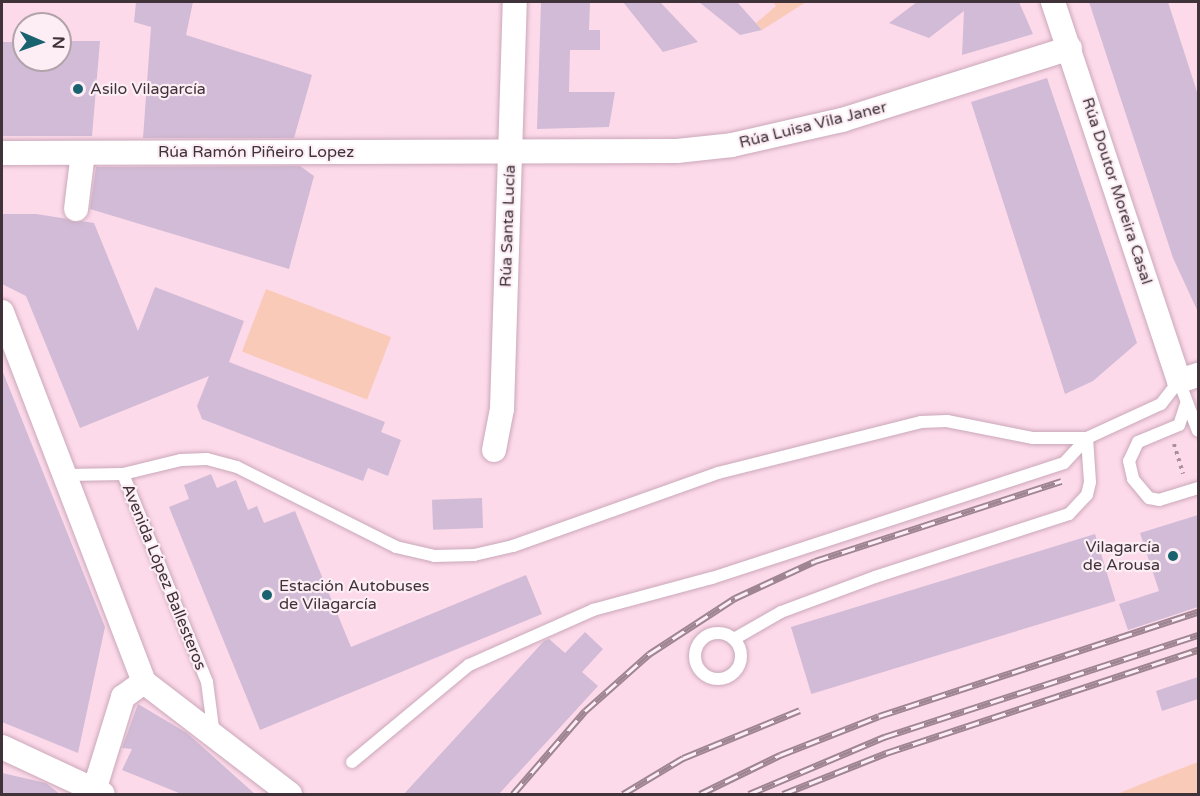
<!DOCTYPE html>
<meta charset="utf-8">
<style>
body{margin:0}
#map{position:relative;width:1200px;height:796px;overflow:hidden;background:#fddaea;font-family:"Varela Round",sans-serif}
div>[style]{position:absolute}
.green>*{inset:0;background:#facab9;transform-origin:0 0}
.building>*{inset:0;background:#d1bbd6;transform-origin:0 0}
.path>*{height:4px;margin-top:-2px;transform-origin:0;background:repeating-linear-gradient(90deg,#a88f9b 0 3px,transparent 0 7.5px)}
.roads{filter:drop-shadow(0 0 2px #caa8b9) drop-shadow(0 0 2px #caa8b9)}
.lane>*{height:12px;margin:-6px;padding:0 6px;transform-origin:6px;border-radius:6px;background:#fff}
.lane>.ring{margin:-6px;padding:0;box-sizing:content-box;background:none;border:12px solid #fff;border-radius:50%}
.street>*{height:24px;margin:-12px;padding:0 12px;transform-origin:12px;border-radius:12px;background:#fff}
.rail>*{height:7px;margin-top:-3.5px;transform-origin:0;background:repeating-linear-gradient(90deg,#fceef4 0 14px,#9e8591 0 28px);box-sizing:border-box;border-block:2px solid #9e8591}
.dots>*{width:16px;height:16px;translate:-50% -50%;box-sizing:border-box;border:3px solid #fceef4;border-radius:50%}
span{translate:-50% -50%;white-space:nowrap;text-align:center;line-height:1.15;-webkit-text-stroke:4.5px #fceef4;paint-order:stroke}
.poi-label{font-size:16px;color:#403239}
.left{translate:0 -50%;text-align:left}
.right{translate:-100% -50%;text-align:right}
.street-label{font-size:16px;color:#403239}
.frame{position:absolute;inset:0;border:3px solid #403239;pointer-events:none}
.north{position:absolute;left:12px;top:12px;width:60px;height:60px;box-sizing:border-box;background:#fceef4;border:2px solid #b1a3a9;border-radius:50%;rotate:92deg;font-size:16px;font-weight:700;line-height:24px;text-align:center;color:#403239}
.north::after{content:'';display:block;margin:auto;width:21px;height:27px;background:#196370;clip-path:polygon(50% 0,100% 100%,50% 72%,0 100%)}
</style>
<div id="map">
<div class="green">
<div style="clip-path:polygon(773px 2px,806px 2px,762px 30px,756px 23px,776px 6px)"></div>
<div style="left:266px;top:289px;width:134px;height:67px;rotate:21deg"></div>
<div style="clip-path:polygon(1198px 762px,1198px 794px,1117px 794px,1154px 779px)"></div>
</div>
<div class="building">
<div style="clip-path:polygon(136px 2px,193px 2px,186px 35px,312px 75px,294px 138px,143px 138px,151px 27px,134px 22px)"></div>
<div style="clip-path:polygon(541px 2px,590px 2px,589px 30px,600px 30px,600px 50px,570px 50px,569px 92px,615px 92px,609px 127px,537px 129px)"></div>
<div style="clip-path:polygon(623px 2px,660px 2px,698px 42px,663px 52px)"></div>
<div style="clip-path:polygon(699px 2px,737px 2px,762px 30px,740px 35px)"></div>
<div style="clip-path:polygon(917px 2px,1019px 2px,1033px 34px,962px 55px,964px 11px,929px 38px,889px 23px)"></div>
<div style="clip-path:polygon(1089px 2px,1168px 2px,1198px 95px,1198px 312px,1173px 258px)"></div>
<div style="clip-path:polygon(60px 41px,100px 41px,92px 136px,2px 136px,2px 42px,24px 42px,24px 60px,60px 60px)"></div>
<div style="clip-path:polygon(1047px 78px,1137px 343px,1093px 381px,1065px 394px,971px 102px)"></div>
<div style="clip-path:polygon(300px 166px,314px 176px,289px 269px,90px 209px,96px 167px)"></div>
<div style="clip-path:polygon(2px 214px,36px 214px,94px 223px,138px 331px,155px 287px,244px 321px,229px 362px,385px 422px,381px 432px,401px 440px,388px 476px,368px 468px,363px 481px,202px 419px,197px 406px,209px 376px,80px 428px,26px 296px,2px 284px)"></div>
<div style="clip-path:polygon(2px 370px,105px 627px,78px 753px,2px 722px)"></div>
<div style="clip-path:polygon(211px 474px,217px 488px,236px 480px,248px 510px,257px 506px,264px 523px,295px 511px,351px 647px,526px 575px,542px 614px,260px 730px,169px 507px,189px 499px,184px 485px)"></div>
<div style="left:482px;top:498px;width:30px;height:50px;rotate:88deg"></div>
<div style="clip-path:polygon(1198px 515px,1198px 607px,1128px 630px,1119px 604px,1159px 591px,1140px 533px)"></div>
<div style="left:1095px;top:534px;width:70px;height:318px;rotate:73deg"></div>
<div style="clip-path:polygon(585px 632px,603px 649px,582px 672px,598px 686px,498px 795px,403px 795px,544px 641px,549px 639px,565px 653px)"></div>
<div style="clip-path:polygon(1198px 677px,1198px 699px,1162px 711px,1156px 691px)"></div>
<div style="clip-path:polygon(138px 704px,187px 733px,256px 795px,184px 795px,122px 770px,132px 749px,122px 748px)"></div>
<div style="clip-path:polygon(2px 773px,46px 783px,61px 795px,2px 795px)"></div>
</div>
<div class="path">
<div style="left:1174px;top:444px;width:31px;rotate:73deg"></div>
</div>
<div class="roads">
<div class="lane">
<div style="left:1179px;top:381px;width:53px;rotate:69.2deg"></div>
<div style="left:1186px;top:404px;width:22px;rotate:108deg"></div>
<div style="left:1179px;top:425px;width:44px;rotate:157.5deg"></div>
<div style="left:1138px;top:442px;width:21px;rotate:115deg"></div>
<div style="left:1129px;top:461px;width:18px;rotate:77deg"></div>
<div style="left:1133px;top:479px;width:25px;rotate:50deg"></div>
<div style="left:1149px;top:498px;width:10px;rotate:11deg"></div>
<div style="left:1159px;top:500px;width:41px;rotate:-17.1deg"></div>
<div style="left:123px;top:474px;width:224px;rotate:68deg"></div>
<div style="left:207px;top:682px;width:53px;rotate:82.5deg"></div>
<div style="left:66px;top:475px;width:57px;rotate:-1deg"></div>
<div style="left:123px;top:474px;width:60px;rotate:-13.6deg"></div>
<div style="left:181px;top:460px;width:26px;rotate:-2deg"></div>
<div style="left:207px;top:459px;width:31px;rotate:15deg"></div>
<div style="left:237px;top:467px;width:178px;rotate:26.7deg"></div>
<div style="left:396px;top:547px;width:39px;rotate:13deg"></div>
<div style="left:434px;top:556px;width:40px;rotate:-1.4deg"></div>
<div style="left:474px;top:555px;width:40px;rotate:-13deg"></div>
<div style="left:513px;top:546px;width:218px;rotate:-19.6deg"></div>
<div style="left:718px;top:473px;width:209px;rotate:-14.1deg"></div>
<div style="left:921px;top:422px;width:26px;rotate:-2deg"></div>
<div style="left:947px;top:421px;width:88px;rotate:11.2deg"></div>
<div style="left:1033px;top:438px;width:54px"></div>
<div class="ring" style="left:695px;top:633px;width:34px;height:34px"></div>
<div style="left:734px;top:639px;width:54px;rotate:-29.9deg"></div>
<div style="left:781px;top:612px;width:100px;rotate:-20.4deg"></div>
<div style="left:875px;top:577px;width:204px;rotate:-18deg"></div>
<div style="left:1069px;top:514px;width:26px;rotate:-47deg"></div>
<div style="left:1087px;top:495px;width:13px;rotate:-77deg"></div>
<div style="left:1090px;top:482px;width:44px;rotate:-93.9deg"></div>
<div style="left:352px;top:762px;width:152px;rotate:-39.7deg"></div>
<div style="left:469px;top:665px;width:136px;rotate:-23.9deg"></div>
<div style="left:593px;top:610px;width:123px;rotate:-15.1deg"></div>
<div style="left:712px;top:578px;width:370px;rotate:-18.1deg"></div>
<div style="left:1064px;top:463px;width:34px;rotate:-47deg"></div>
<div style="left:1087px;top:438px;width:81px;rotate:-24.7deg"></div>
<div style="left:1161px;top:404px;width:29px;rotate:-52deg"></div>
</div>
<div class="street">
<div style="left:1053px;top:2px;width:399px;rotate:71.6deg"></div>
<div style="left:1179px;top:381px;width:20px;rotate:-18deg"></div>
<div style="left:2px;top:153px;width:675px;rotate:-0.17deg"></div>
<div style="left:677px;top:151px;width:55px;rotate:-6.2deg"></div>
<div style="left:732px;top:145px;width:113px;rotate:-12.8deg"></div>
<div style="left:842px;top:120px;width:239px;rotate:-17.5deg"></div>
<div style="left:76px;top:209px;width:56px;rotate:-82.9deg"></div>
<div style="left:2px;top:312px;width:396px;rotate:69deg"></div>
<div style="left:144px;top:682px;width:184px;rotate:37.5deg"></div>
<div style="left:494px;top:450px;width:42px;rotate:-79deg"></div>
<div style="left:502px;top:409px;width:407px;rotate:-88.2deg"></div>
<div style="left:2px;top:747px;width:111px;rotate:25deg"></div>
<div style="left:93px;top:794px;width:102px;rotate:-72.8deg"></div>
<div style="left:123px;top:697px;width:26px;rotate:-36deg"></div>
</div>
</div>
<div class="rail">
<div style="left:513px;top:794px;width:110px;rotate:-49.1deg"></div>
<div style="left:585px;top:711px;width:86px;rotate:-41.7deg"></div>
<div style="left:649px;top:654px;width:103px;rotate:-33.1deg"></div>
<div style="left:735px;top:598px;width:88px;rotate:-24.8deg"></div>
<div style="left:815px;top:561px;width:259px;rotate:-18deg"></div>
<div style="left:623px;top:794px;width:70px;rotate:-31deg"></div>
<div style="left:683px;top:758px;width:126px;rotate:-22.3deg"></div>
<div style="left:700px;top:794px;width:89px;rotate:-26deg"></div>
<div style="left:780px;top:755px;width:106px;rotate:-21.5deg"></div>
<div style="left:879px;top:716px;width:336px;rotate:-18.1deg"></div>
<div style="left:749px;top:794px;width:147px;rotate:-22.9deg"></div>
<div style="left:884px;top:737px;width:330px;rotate:-18deg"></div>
<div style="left:783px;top:794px;width:111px;rotate:-21.7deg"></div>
<div style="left:886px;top:753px;width:329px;rotate:-18.3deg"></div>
</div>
<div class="dots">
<div style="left:78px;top:89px;background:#196370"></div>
<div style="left:1173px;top:556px;background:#196370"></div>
<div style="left:267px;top:595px;background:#196370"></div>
</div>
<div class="poi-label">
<span class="left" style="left:90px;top:89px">Asilo Vilagarcía</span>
<span class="right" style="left:1160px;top:556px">Vilagarcía<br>de Arousa</span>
<span class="left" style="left:279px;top:595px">Estación Autobuses<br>de Vilagarcía</span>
</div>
<div class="street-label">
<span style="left:813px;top:125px;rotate:-14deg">Rúa Luisa Vila Janer</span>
<span style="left:256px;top:152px">Rúa Ramón Piñeiro Lopez</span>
<span style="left:1117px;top:191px;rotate:72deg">Rúa Doutor Moreira Casal</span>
<span style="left:508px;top:226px;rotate:-88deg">Rúa Santa Lucía</span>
<span style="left:164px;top:577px;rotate:68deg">Avenida López Ballesteros</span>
</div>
<div class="frame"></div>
<div class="north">N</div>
</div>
